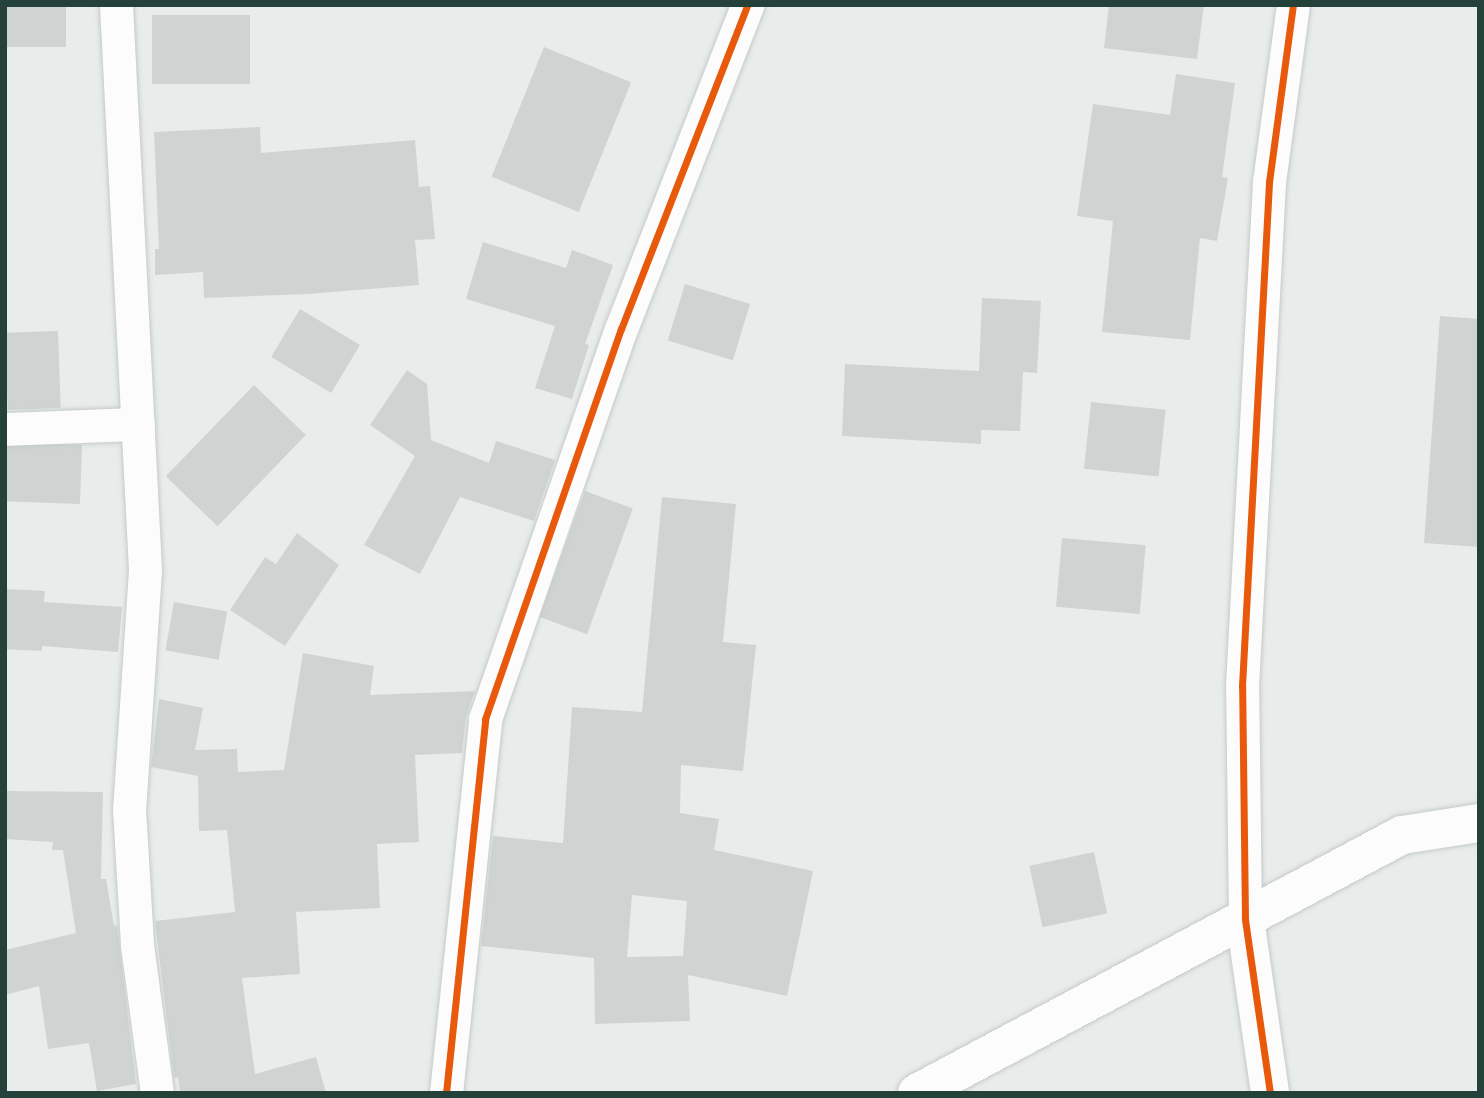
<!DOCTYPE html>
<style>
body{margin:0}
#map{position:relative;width:1484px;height:1098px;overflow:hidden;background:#e8edeb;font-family:"Nunito Sans",sans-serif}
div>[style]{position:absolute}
.building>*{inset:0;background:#cfd4d2;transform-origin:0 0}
.roads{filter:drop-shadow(0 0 2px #c5cac8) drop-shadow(0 0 2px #c5cac8)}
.minor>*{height:33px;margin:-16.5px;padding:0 16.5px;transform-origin:16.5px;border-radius:16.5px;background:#fcfcfc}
.tertiary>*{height:38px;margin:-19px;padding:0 19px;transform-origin:19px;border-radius:19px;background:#fcfcfc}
.cycleway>*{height:7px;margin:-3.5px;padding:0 3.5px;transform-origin:3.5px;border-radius:3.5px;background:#e8590c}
span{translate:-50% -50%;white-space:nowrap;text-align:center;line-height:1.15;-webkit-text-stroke:5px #f7fbf9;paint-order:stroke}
.frame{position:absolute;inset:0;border:7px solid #24423a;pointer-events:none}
</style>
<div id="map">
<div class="building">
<div style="left:5px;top:5px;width:61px;height:42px"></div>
<div style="clip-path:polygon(1109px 5px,1204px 5px,1197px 59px,1104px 48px)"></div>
<div style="left:152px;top:15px;width:98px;height:69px"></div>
<div style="left:544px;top:47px;width:94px;height:140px;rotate:22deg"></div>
<div style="clip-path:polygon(1176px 74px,1235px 83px,1222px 177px,1228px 178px,1217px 241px,1200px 238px,1190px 340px,1102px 332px,1113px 221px,1077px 216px,1093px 104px,1170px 115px)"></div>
<div style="clip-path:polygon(260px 127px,261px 153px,415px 140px,419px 187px,430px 186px,435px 239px,415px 240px,419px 285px,308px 294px,204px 298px,203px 272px,155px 275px,155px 249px,159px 249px,154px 132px)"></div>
<div style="clip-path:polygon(483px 242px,566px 268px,572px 250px,613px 265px,585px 344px,589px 345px,572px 399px,535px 388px,555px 326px,466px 299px)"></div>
<div style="left:685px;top:284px;width:68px;height:59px;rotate:17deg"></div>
<div style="clip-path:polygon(982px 298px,1041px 301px,1037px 373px,1023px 372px,1020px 431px,981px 430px,981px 444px,842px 436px,845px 364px,979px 371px)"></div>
<div style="left:300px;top:309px;width:70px;height:56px;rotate:31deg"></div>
<div style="clip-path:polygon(1440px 316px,1479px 319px,1479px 547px,1424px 543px)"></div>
<div style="left:58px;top:331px;width:77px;height:53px;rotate:88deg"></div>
<div style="clip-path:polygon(407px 370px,427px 384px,431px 440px,489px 463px,496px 441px,555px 460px,534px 521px,460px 497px,420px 574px,364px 545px,415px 456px,370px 425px)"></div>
<div style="left:254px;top:385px;width:72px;height:127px;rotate:44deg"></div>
<div style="left:1091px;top:402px;width:75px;height:67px;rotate:6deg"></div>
<div style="left:82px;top:445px;width:59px;height:77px;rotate:92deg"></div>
<div style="left:585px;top:491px;width:51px;height:134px;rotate:20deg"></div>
<div style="clip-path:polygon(evenodd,662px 497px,736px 504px,723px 642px,756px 645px,743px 771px,681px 765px,680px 813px,719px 819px,714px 850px,813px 871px,787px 996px,688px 975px,690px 1021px,595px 1024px,594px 958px,481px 946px,493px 836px,563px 843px,572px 707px,642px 712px,662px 497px,632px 895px,687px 901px,683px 956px,627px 957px,632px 895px)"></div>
<div style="clip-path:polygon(297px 533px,339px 565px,285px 646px,230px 610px,265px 557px,276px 564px)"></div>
<div style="left:1062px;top:538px;width:84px;height:69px;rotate:5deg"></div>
<div style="clip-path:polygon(5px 589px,45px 591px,44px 602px,122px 607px,118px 652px,42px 646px,42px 651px,5px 649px)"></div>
<div style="left:174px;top:602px;width:54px;height:49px;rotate:10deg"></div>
<div style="clip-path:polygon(303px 653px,374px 666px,370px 695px,475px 691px,466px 717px,462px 753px,415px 755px,419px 842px,377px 844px,380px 908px,296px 912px,300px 974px,242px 978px,255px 1074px,316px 1057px,326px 1093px,180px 1093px,178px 1077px,174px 1078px,155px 921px,235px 912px,227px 830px,199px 831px,198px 776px,151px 767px,159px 699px,203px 708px,195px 750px,237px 749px,238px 772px,284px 770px)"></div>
<div style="clip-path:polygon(5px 791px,103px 792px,101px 879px,106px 879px,114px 926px,117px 925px,136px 1084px,97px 1091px,89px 1043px,48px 1049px,39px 986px,5px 995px,5px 950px,76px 933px,63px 850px,52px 850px,53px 842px,5px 839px)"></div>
<div style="left:1094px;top:852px;width:63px;height:66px;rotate:78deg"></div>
</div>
<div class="roads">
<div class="minor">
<div style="left:116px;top:5px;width:566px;rotate:87.06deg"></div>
<div style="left:145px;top:570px;width:240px;rotate:93.8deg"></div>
<div style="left:129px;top:809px;width:136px;rotate:86.6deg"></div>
<div style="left:137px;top:945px;width:149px;rotate:82.3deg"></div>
<div style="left:5px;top:429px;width:133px;rotate:-2.2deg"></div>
<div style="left:1245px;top:919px;width:233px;rotate:-90.7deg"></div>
<div style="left:1242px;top:686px;width:505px;rotate:-86.93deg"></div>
<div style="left:1269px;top:182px;width:179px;rotate:-82.3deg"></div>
<div style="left:446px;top:1093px;width:376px;rotate:-84deg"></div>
<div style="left:485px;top:719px;width:413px;rotate:-70.8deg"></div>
<div style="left:621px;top:329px;width:348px;rotate:-68.7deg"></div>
</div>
<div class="tertiary">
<div style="left:1245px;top:919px;width:176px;rotate:81.8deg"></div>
<div style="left:917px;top:1093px;width:549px;rotate:-28.01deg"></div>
<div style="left:1402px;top:835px;width:78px;rotate:-8.9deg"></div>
</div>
</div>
<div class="cycleway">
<div style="left:446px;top:1093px;width:376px;rotate:-84deg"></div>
<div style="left:485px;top:719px;width:413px;rotate:-70.8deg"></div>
<div style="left:621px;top:329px;width:348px;rotate:-68.7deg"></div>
<div style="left:1270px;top:1093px;width:176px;rotate:-98.2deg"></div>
<div style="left:1245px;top:919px;width:233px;rotate:-90.7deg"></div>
<div style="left:1242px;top:686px;width:505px;rotate:-86.93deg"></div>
<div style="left:1269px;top:182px;width:179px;rotate:-82.3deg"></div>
</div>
<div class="frame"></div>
</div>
